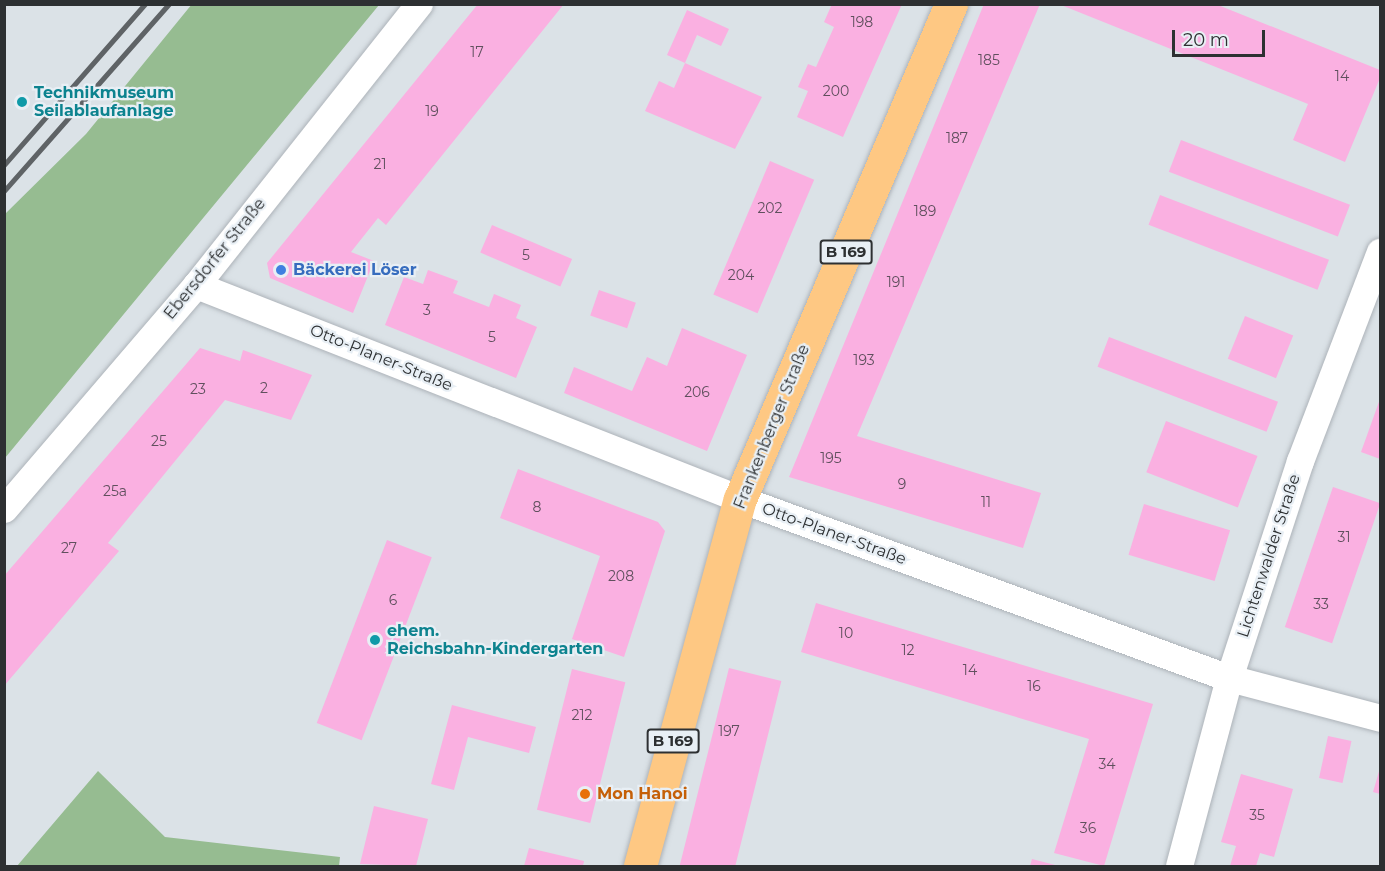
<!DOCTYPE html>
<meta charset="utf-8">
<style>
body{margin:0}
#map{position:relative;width:1385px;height:871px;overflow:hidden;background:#dbe2e7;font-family:Montserrat,sans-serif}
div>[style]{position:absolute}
.green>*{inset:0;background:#96bc91}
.building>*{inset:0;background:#fab0e1;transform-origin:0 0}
.roads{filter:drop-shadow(0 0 2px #adb3b9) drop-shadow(0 0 2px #adb3b9)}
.minor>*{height:27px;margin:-13.5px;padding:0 13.5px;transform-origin:13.5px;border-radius:13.5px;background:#fff}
.primary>*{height:33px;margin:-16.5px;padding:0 16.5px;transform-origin:16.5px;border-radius:16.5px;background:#fec883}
.rail>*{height:4.5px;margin:-2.25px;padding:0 2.25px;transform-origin:2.25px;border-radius:2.25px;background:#5f6366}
.dots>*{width:16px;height:16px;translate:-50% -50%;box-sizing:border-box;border:3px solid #e8eff5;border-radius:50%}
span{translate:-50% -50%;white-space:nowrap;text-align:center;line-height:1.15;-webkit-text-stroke:4.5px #e8eff5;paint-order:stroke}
.number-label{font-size:14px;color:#60505e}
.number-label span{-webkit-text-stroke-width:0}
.shield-label span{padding:2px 4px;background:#e8eff5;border:2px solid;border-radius:4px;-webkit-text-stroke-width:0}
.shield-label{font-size:15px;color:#2d3032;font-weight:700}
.culture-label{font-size:16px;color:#0d838f;font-weight:700}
.left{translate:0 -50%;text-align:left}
.street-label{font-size:16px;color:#2d3032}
.shop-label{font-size:16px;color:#366cbe;font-weight:700}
.food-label{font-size:16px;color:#c56008;font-weight:700}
.frame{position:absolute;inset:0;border:6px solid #2d3032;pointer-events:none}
.scale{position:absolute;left:1172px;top:30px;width:93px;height:27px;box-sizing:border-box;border:3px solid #2d3032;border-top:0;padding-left:8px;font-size:18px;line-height:21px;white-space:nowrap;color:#2d3032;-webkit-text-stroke:4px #e8eff5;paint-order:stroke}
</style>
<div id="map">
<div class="green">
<div style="clip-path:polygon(192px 4px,379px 5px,5px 458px,5px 214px,86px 134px)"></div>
<div style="clip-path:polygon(98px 771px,165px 837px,340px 857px,339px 866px,17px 866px)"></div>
</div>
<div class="building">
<div style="clip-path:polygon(478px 4px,564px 4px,386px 225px,378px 218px,351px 252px,374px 261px,353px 313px,270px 278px,267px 263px)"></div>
<div style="clip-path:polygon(832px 4px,902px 4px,843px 137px,797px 117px,808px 91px,798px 87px,808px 64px,816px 67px,834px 27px,824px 22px)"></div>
<div style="clip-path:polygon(984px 4px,1040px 4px,857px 436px,1041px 493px,1023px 548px,789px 477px)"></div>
<div style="clip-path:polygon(1061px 5px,1218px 5px,1380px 70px,1380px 78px,1345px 162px,1293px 140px,1308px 104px)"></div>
<div style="clip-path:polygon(687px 10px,729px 29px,721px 46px,697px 35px,685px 63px,667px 55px)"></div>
<div style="clip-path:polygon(685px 63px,762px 97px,735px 149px,645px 111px,659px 81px,674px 88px)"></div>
<div style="left:1181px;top:140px;width:181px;height:34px;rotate:21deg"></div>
<div style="left:770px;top:161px;width:48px;height:145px;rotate:23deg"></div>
<div style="left:1160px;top:195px;width:181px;height:32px;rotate:21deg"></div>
<div style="left:492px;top:225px;width:87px;height:30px;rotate:23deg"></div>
<div style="clip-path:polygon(428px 270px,458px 281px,453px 293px,489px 307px,494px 294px,521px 305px,516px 318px,537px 327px,516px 378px,385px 325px,404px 277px,423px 284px)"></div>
<div style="left:599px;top:290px;width:39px;height:27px;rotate:19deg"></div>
<div style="left:1245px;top:316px;width:52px;height:46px;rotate:22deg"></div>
<div style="clip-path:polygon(682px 328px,747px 355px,707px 451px,564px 393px,574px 367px,632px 391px,647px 357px,667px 366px)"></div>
<div style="left:1109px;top:337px;width:181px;height:32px;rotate:21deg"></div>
<div style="clip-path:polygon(200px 348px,240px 361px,243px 350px,312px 375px,291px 420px,225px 400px,108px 543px,119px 551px,4px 686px,4px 576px)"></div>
<div style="clip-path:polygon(1380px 399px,1380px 459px,1361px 452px)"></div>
<div style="left:1166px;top:421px;width:98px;height:55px;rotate:21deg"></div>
<div style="clip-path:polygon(518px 469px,658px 522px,665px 531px,624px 657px,572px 639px,600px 556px,500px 518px)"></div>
<div style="left:1333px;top:487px;width:50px;height:148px;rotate:19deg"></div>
<div style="left:1144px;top:504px;width:90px;height:53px;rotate:17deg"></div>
<div style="left:387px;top:540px;width:48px;height:196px;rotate:21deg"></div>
<div style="clip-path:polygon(816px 603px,1153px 704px,1104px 866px,1054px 853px,1089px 739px,801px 652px)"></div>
<div style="left:729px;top:668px;width:54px;height:204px;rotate:14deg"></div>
<div style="left:572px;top:669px;width:55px;height:145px;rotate:14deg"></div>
<div style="clip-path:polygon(452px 705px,536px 727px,529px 753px,468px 737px,454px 790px,431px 784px)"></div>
<div style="left:1328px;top:736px;width:24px;height:43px;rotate:12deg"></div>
<div style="clip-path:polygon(1380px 768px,1380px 794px,1373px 792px)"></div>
<div style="clip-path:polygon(1241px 774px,1293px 789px,1274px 857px,1260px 853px,1256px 866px,1230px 866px,1236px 846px,1221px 842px)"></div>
<div style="clip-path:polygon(374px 806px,428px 819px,416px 866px,360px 864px)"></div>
<div style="clip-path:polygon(529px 848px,584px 861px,583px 866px,524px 866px)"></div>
<div style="clip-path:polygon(1032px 859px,1059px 866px,1030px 866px)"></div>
</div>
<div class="roads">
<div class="minor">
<div style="left:196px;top:285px;width:585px;rotate:21.47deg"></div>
<div style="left:740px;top:499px;width:521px;rotate:20.11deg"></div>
<div style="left:1229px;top:678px;width:156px;rotate:14.8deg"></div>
<div style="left:4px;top:509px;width:295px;rotate:-49.4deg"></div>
<div style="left:196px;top:285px;width:359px;rotate:-51.6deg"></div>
<div style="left:1179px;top:866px;width:195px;rotate:-75.1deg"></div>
<div style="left:1229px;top:678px;width:228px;rotate:-71.9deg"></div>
<div style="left:1300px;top:461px;width:224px;rotate:-69.1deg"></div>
</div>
<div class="primary">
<div style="left:640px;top:866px;width:380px;rotate:-74.8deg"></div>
<div style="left:740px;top:499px;width:538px;rotate:-66.91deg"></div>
</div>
</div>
<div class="rail">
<div style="left:4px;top:165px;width:214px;rotate:-48.8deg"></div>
<div style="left:4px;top:191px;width:249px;rotate:-48.6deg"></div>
</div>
<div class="dots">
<div style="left:22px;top:102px;background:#0f9aa8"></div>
<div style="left:281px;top:270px;background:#3f7fe0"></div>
<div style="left:375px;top:640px;background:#0f9aa8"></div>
<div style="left:585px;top:794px;background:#e8710a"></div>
</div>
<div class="number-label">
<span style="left:862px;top:22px">198</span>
<span style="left:477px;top:52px">17</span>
<span style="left:989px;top:60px">185</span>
<span style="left:1342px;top:76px">14</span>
<span style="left:836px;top:91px">200</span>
<span style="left:432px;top:111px">19</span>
<span style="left:957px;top:138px">187</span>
<span style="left:380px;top:164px">21</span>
<span style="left:770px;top:208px">202</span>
<span style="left:925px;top:211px">189</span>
<span style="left:526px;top:255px">5</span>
<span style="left:741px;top:275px">204</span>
<span style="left:896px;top:282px">191</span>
<span style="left:427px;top:310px">3</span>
<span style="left:492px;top:337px">5</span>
<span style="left:864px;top:360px">193</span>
<span style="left:264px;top:388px">2</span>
<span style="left:198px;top:389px">23</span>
<span style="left:697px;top:392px">206</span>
<span style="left:159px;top:441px">25</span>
<span style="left:831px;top:458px">195</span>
<span style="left:902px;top:484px">9</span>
<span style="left:115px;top:491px">25a</span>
<span style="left:986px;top:502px">11</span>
<span style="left:537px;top:507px">8</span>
<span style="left:1344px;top:537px">31</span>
<span style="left:69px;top:548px">27</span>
<span style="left:621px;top:576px">208</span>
<span style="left:393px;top:600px">6</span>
<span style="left:1321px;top:604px">33</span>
<span style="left:846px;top:633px">10</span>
<span style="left:908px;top:650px">12</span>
<span style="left:970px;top:670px">14</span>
<span style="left:1034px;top:686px">16</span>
<span style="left:582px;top:715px">212</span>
<span style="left:729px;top:731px">197</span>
<span style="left:1107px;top:764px">34</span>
<span style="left:1257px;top:815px">35</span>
<span style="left:1088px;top:828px">36</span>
</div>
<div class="shield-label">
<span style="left:846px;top:252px">B 169</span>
<span style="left:673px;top:741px">B 169</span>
</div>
<div class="culture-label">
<span class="left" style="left:34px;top:102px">Technikmuseum<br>Seilablaufanlage</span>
<span class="left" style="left:387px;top:640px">ehem.<br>Reichsbahn-Kindergarten</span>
</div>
<div class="street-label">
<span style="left:215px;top:259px;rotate:-51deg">Ebersdorfer Straße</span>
<span style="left:381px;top:358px;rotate:22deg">Otto-Planer-Straße</span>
<span style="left:772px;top:427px;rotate:-68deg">Frankenberger Straße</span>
<span style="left:834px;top:534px;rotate:20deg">Otto-Planer-Straße</span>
<span style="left:1269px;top:556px;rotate:-72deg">Lichtenwalder Straße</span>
</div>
<div class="shop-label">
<span class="left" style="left:293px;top:270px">Bäckerei Löser</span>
</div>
<div class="food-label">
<span class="left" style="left:597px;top:794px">Mon Hanoi</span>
</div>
<div class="frame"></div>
<div class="scale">20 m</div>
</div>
